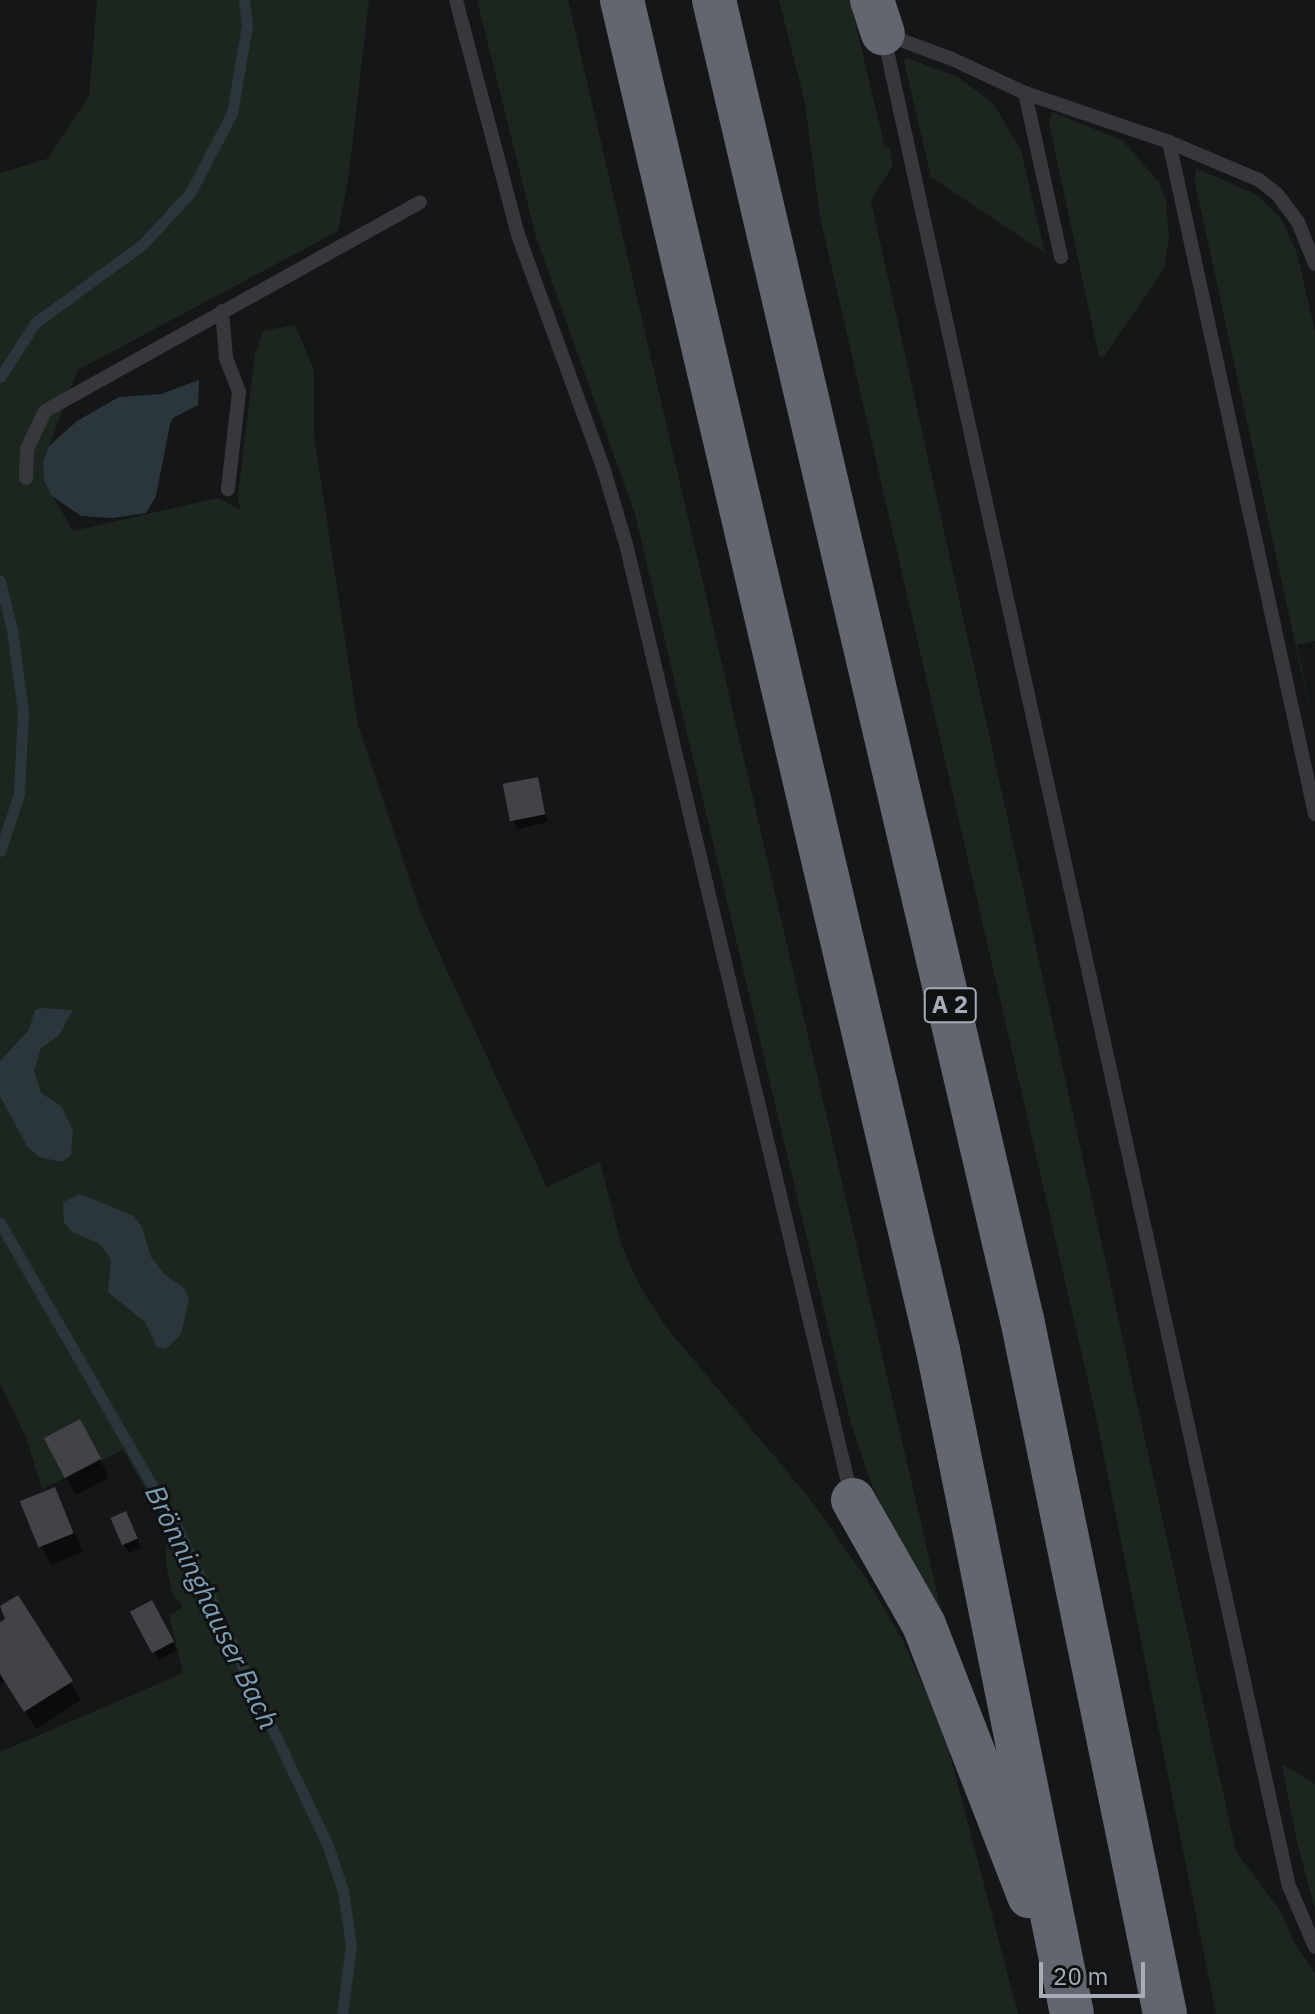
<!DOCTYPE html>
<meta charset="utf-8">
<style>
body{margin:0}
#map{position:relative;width:1315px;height:2014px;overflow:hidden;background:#151618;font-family:"IBM Plex Sans",sans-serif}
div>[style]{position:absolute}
.green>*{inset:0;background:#1d261e}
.water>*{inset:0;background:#2b363c}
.shadow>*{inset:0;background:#0007;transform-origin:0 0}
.stream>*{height:11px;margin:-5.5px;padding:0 5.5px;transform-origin:5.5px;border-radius:5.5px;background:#2b363c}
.building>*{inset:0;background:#414348;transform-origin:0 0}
.service>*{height:14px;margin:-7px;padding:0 7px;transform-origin:7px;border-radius:7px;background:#36383d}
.motorway>*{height:44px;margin:-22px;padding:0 22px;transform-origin:22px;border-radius:22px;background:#62666e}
span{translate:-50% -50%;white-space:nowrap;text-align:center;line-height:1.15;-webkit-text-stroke:6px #101113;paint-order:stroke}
.shield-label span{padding:2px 6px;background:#101113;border:2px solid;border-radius:6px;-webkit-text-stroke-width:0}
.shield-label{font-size:24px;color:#a7adb8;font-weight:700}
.water-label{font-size:28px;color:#7d9eb4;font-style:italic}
.scale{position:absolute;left:1039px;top:1962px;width:106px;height:36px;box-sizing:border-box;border:4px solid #a7adb8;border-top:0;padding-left:10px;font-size:24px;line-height:28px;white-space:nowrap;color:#a7adb8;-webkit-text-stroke:6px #101113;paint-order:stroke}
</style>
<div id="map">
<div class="green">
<div style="clip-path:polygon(97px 0,369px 0,348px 181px,338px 231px,78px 370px,43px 461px,44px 481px,73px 531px,218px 498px,240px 510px,238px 495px,255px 354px,263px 331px,295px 325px,314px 370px,314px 436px,358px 725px,421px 914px,547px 1187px,600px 1162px,622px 1247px,641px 1288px,666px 1327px,810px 1499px,868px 1581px,903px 1641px,944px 1732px,1018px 2014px,0 2014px,0 1752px,183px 1673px,169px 1615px,183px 1607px,172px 1592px,166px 1564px,166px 1524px,123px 1450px,42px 1489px,27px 1440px,0 1383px,0 173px,47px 159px,89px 96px)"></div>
<div style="clip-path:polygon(477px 0,568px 0,946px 1631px,902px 1552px,870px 1480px,851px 1424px,635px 514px,536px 237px)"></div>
<div style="clip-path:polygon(779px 0,850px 0,885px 148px,889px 146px,893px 165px,871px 201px,1236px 1851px,1282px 1914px,1294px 1942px,1315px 1973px,1315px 2014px,1216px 2014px,1094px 1407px,820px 217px,805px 103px)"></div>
<div style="clip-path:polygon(907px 58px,958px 77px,993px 103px,1021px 150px,1045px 253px,931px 177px,904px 61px)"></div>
<div style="clip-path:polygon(1052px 112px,1122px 140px,1159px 182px,1166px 201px,1169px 238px,1164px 269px,1104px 356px,1099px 357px,1049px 123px)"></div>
<div style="clip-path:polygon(1196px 168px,1257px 195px,1282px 220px,1297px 253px,1315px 332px,1315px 641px,1297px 645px,1315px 735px,1195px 183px)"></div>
<div style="clip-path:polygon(1282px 1764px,1315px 1784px,1315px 1909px,1297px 1842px)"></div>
</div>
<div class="water">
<div style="clip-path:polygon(199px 380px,198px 405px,173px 418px,170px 424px,156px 496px,146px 513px,113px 518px,81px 516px,52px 496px,44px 481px,43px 461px,49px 446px,77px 421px,119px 397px,161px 394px)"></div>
<div style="clip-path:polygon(41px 1008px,73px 1010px,59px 1035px,41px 1048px,34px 1071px,41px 1093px,61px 1106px,73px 1130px,71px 1155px,62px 1162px,39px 1157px,27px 1146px,0 1096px,0 1061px,29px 1030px,35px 1010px)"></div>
<div style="clip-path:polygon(80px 1194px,134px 1216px,142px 1227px,151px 1257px,164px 1274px,183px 1287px,189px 1299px,181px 1334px,166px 1349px,157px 1347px,145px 1322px,108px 1292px,111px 1261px,107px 1253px,98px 1243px,72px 1232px,64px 1222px,63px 1202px)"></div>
</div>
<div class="shadow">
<div style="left:537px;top:779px;width:44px;height:32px;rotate:76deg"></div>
<div style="clip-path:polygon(90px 1439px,109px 1478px,76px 1495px,65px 1477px)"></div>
<div style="clip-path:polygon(54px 1489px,83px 1552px,51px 1565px,41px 1547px)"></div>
<div style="clip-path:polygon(130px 1522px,141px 1548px,129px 1553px,124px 1545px)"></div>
<div style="clip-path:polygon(18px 1597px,81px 1700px,36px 1729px,5px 1681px,0 1684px,0 1625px,7px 1620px,0 1608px)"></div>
<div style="left:151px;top:1602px;width:55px;height:21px;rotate:62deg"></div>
</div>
<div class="stream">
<div style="left:0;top:377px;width:64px;rotate:-57.1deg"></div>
<div style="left:35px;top:323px;width:134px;rotate:-36.2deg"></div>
<div style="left:143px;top:244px;width:69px;rotate:-47.3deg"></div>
<div style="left:190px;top:193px;width:90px;rotate:-62.3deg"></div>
<div style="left:232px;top:113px;width:89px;rotate:-80.3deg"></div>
<div style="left:247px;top:25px;width:25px;rotate:-97deg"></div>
<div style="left:0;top:581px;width:50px;rotate:76.2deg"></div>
<div style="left:12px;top:630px;width:82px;rotate:82.3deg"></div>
<div style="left:23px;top:711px;width:83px;rotate:92.8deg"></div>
<div style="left:19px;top:794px;width:60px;rotate:108.4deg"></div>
<div style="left:0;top:1223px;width:355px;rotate:59.9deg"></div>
<div style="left:178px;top:1530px;width:350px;rotate:64.6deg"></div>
<div style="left:328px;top:1846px;width:47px;rotate:71.6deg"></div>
<div style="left:343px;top:1891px;width:55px;rotate:81.6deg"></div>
<div style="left:351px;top:1945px;width:70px;rotate:97.4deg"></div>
</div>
<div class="building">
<div style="left:538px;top:777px;width:38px;height:36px;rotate:79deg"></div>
<div style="left:80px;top:1419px;width:45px;height:41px;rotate:62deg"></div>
<div style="left:55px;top:1487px;width:50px;height:38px;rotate:68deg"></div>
<div style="left:126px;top:1511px;width:30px;height:17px;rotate:67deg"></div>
<div style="clip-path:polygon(18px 1595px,73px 1681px,24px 1712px,0 1674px,0 1622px,5px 1619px,0 1606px)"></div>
<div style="left:152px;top:1600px;width:47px;height:25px;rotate:62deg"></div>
</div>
<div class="service">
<div style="left:456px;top:0;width:243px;rotate:75.2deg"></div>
<div style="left:518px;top:235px;width:247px;rotate:69.9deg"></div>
<div style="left:603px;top:467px;width:80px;rotate:73.4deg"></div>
<div style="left:626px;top:544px;width:977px;rotate:76.69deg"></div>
<div style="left:887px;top:35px;width:69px;rotate:20.3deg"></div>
<div style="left:952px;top:59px;width:81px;rotate:25deg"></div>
<div style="left:1025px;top:93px;width:168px;rotate:77.6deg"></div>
<div style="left:884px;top:37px;width:1893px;rotate:77.65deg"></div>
<div style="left:1289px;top:1886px;width:66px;rotate:66.9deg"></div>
<div style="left:1025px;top:93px;width:152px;rotate:18.8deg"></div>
<div style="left:1169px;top:142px;width:98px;rotate:22.9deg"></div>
<div style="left:1259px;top:180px;width:23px;rotate:38deg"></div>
<div style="left:1277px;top:194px;width:35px;rotate:53deg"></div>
<div style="left:1298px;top:222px;width:45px;rotate:68deg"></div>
<div style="left:1169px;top:142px;width:688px;rotate:77.74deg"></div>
<div style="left:222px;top:311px;width:47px;rotate:85.1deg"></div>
<div style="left:226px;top:358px;width:36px;rotate:69deg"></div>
<div style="left:239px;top:392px;width:98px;rotate:96.5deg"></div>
<div style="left:26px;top:478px;width:29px;rotate:-88deg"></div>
<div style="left:27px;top:449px;width:42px;rotate:-64.7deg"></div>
<div style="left:45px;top:411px;width:429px;rotate:-29.1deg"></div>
</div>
<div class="motorway">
<div style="left:622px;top:0;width:1386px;rotate:76.83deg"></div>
<div style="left:938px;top:1350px;width:677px;rotate:78.59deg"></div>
<div style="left:714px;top:0;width:1354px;rotate:76.86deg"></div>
<div style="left:1022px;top:1319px;width:710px;rotate:78.37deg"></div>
<div style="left:872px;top:0;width:35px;rotate:72deg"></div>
<div style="left:853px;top:1500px;width:144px;rotate:60.4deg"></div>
<div style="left:924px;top:1625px;width:291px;rotate:68.8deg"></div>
</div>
<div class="shield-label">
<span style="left:950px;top:1005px">A 2</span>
</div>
<div class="water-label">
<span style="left:212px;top:1607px;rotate:64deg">Brönninghauser Bach</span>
</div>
<div class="scale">20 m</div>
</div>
